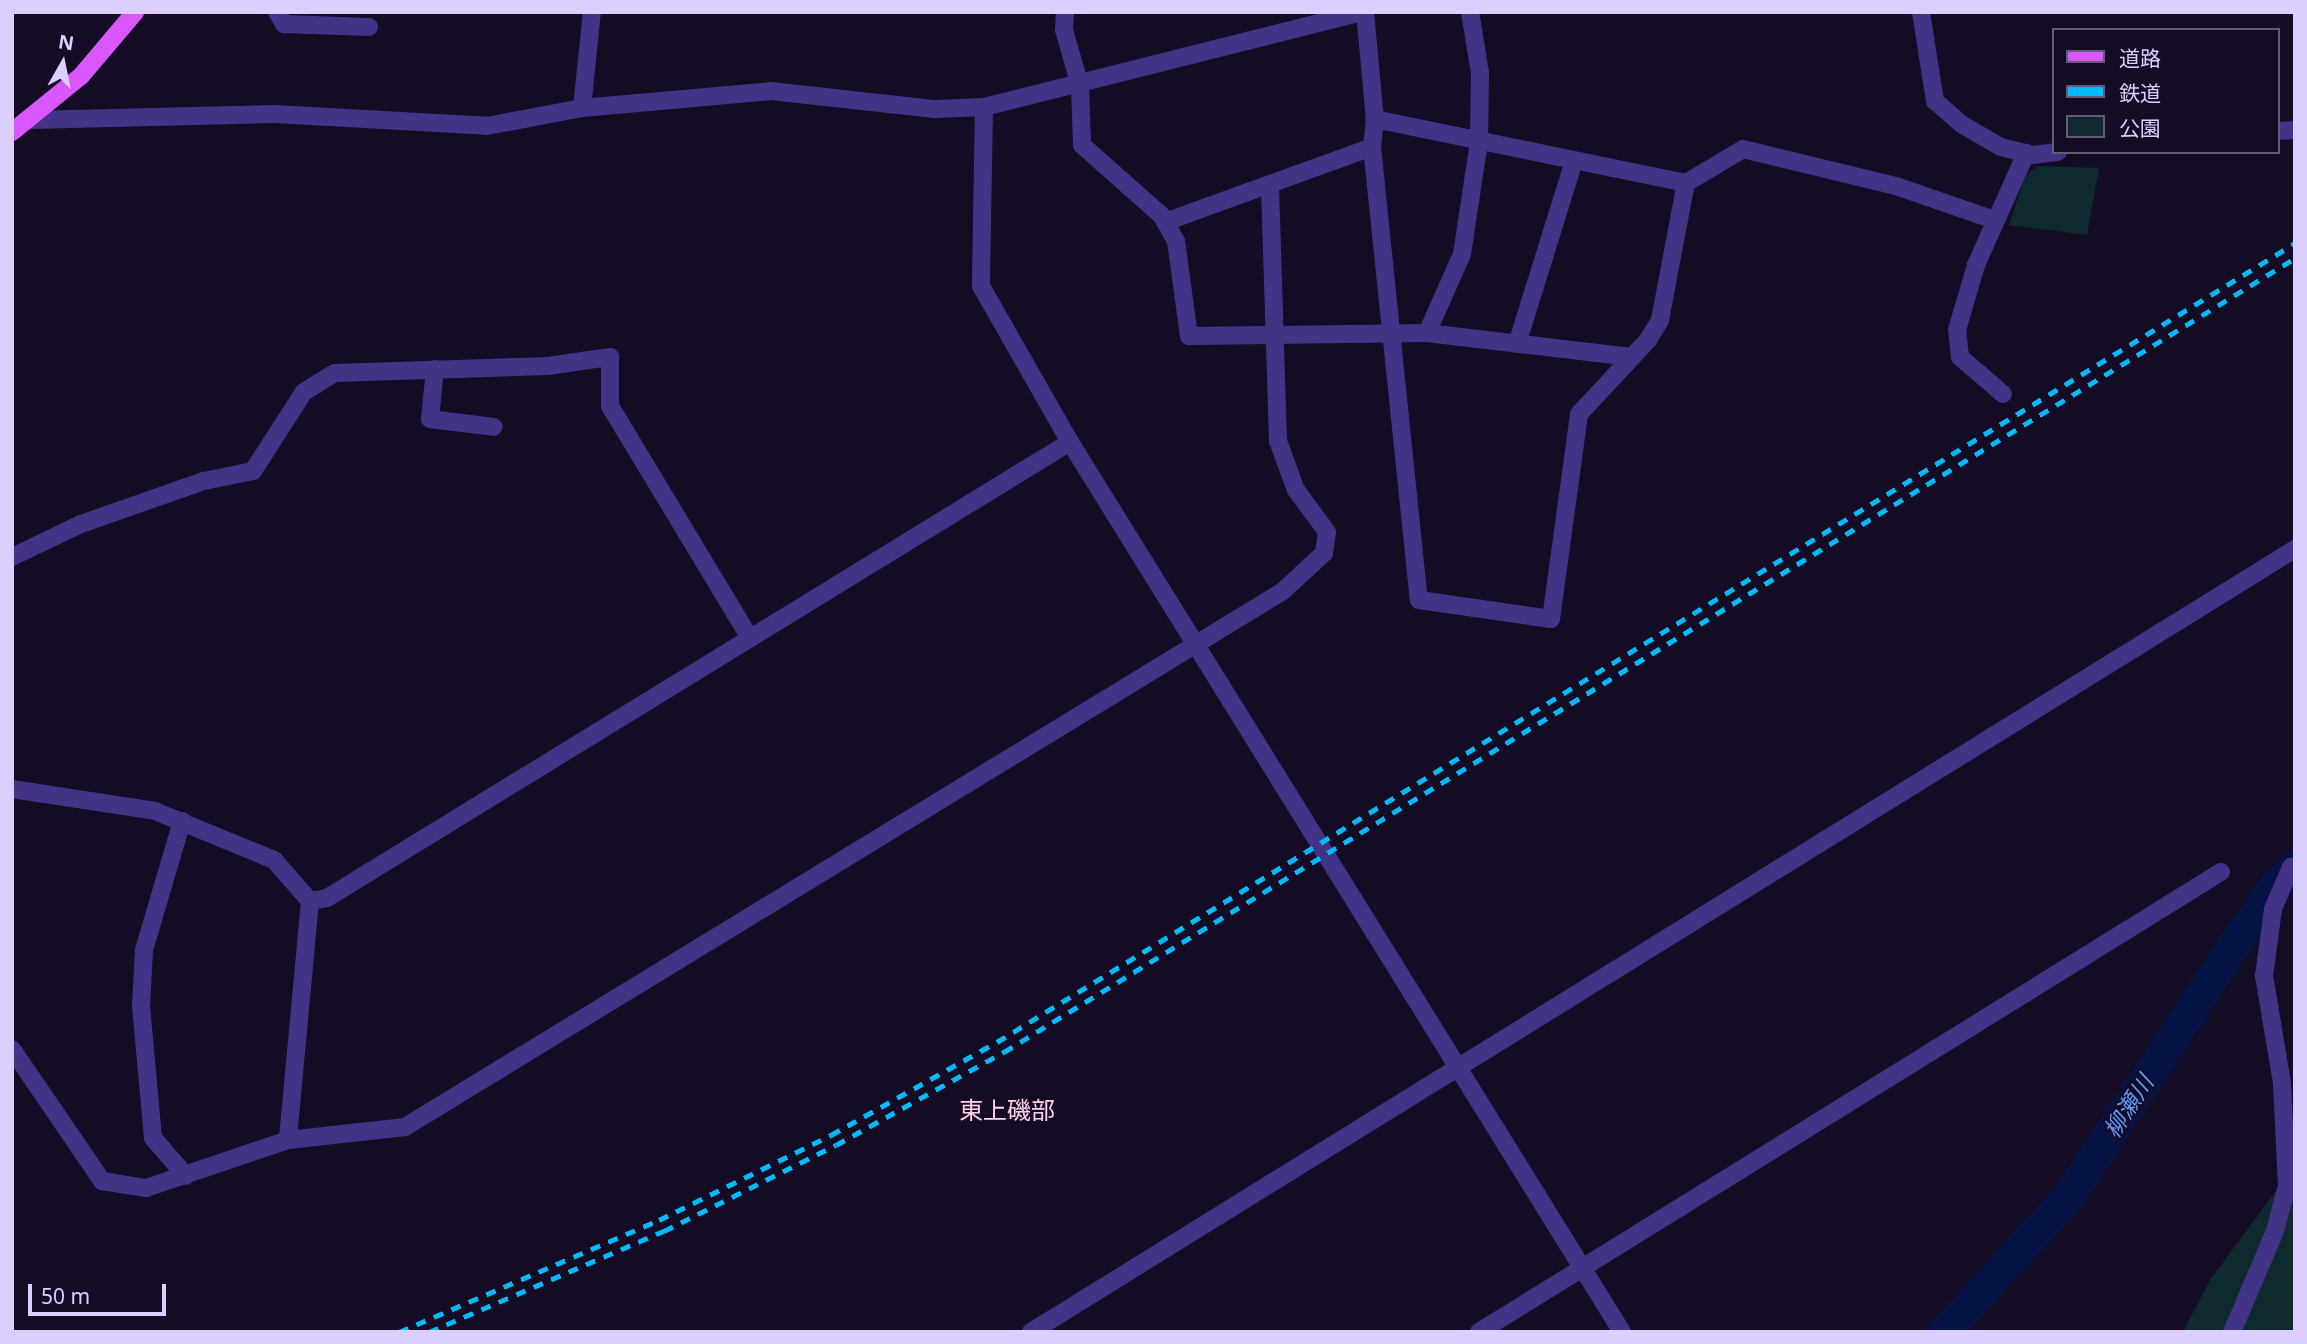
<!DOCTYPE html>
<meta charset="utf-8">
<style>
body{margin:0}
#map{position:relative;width:2307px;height:1344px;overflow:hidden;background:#140c24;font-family:"Noto Sans","Noto Sans JP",sans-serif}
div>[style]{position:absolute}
.green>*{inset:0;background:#0e2a2e}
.river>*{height:33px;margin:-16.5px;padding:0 16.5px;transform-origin:16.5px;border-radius:16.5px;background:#051244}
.minor>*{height:18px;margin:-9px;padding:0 9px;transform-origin:9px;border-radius:9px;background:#433387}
.major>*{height:18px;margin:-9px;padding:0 9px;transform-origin:9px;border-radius:9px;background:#da56ff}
.rail>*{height:5px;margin-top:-2.5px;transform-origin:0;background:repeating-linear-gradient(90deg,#00bafa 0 10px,transparent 0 19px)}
span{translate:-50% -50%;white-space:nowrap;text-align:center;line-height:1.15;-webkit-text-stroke:5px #140c24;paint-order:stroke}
.water-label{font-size:23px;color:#5d9bff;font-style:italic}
.quarter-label{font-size:24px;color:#ffd1e7}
.frame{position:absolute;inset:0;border:14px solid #dccfff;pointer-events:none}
.legend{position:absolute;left:2052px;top:28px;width:228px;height:126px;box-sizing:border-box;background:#140c24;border:2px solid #645a7c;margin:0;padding:9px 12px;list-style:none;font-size:21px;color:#dccfff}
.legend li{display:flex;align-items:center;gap:14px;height:35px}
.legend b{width:35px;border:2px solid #645a7c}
.north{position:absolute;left:28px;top:28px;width:70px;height:70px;-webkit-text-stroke:5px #140c24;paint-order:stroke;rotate:9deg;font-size:19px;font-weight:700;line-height:28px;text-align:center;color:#dccfff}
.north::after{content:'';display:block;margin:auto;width:24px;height:32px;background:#dccfff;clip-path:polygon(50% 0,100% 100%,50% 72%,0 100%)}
.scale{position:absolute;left:28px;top:1284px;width:138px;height:32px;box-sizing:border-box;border:4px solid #dccfff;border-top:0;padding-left:9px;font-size:21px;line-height:24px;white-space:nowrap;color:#dccfff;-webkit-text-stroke:5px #140c24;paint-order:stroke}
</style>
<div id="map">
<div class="green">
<div style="clip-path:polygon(2038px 166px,2099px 168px,2087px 235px,2009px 225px,2025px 176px)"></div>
<div style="clip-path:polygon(2295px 1165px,2295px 1332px,2183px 1332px,2210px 1280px)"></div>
</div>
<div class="river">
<div style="left:1944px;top:1332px;width:187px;rotate:-47.6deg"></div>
<div style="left:2070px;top:1194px;width:295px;rotate:-56.7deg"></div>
<div style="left:2232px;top:947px;width:78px;rotate:-54.9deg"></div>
<div style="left:2277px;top:883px;width:25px;rotate:-43deg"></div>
</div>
<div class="minor">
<div style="left:277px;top:12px;width:14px;rotate:60deg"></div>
<div style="left:284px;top:24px;width:85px;rotate:2deg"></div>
<div style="left:1065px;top:12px;width:18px;rotate:93deg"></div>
<div style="left:1064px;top:30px;width:57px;rotate:73.8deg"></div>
<div style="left:1080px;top:85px;width:60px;rotate:88.1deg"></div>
<div style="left:1082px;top:145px;width:107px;rotate:41.6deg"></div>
<div style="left:1162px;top:216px;width:29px;rotate:61deg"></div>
<div style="left:1176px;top:241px;width:96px;rotate:82.2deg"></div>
<div style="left:1189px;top:336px;width:238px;rotate:-0.7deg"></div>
<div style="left:1427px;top:333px;width:86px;rotate:-66.1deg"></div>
<div style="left:1462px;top:254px;width:113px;rotate:-81.4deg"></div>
<div style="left:1479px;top:142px;width:69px;rotate:-89.2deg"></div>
<div style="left:1480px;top:73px;width:62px;rotate:-99.3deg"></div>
<div style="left:1365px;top:12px;width:107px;rotate:84.7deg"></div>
<div style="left:1375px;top:119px;width:28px;rotate:96deg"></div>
<div style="left:1372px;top:147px;width:455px;rotate:84.1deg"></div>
<div style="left:1419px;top:600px;width:133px;rotate:8.2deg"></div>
<div style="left:1551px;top:619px;width:207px;rotate:-82.2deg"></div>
<div style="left:1579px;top:414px;width:101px;rotate:-47deg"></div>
<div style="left:1648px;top:340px;width:23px;rotate:-59deg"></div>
<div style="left:1660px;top:320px;width:139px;rotate:-79.3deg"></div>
<div style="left:1686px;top:183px;width:318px;rotate:-168.4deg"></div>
<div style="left:1921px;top:12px;width:90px;rotate:81.1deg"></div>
<div style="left:1935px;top:101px;width:35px;rotate:41deg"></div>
<div style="left:1961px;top:124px;width:46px;rotate:29.9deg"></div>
<div style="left:2001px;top:147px;width:32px;rotate:14deg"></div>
<div style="left:2032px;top:155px;width:26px;rotate:-7deg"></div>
<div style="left:984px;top:107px;width:179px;rotate:91deg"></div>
<div style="left:981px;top:286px;width:180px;rotate:60.3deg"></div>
<div style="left:1070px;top:442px;width:1047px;rotate:58.19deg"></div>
<div style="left:582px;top:108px;width:97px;rotate:-84.1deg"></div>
<div style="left:29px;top:120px;width:246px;rotate:-1.4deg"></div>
<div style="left:275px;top:114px;width:212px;rotate:3.2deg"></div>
<div style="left:487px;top:126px;width:97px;rotate:-10.7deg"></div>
<div style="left:582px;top:108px;width:190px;rotate:-5.1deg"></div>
<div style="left:771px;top:91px;width:165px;rotate:6.3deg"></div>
<div style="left:935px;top:109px;width:49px;rotate:-2.3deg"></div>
<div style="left:984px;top:107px;width:390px;rotate:-14.1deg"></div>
<div style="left:2277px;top:131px;width:18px;rotate:-3deg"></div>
<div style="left:1686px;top:183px;width:66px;rotate:-30.8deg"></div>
<div style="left:1743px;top:149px;width:157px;rotate:13.6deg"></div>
<div style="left:1896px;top:186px;width:104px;rotate:19.1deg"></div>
<div style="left:1165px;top:222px;width:220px;rotate:-19.9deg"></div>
<div style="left:1427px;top:333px;width:206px;rotate:6.7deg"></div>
<div style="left:1517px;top:344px;width:192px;rotate:-72.7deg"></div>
<div style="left:435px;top:369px;width:50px;rotate:95.7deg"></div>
<div style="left:430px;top:419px;width:64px;rotate:7.1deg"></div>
<div style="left:2003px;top:394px;width:57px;rotate:-139.3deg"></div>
<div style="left:1960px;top:357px;width:27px;rotate:-96deg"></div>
<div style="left:1957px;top:330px;width:68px;rotate:-73.7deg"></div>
<div style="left:1976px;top:265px;width:123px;rotate:-65.9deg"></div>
<div style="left:12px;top:557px;width:76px;rotate:-25.6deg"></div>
<div style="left:81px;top:524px;width:130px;rotate:-19.3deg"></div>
<div style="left:204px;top:481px;width:50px;rotate:-11.5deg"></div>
<div style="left:253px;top:471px;width:94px;rotate:-57.2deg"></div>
<div style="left:304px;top:392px;width:36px;rotate:-32deg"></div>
<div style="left:335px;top:373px;width:213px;rotate:-1.9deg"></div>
<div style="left:548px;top:366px;width:63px;rotate:-8.3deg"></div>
<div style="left:610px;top:357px;width:49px;rotate:90deg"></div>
<div style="left:610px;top:406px;width:271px;rotate:58.9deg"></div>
<div style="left:12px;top:789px;width:145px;rotate:8.7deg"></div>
<div style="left:155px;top:811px;width:129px;rotate:22.4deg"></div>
<div style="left:274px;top:860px;width:55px;rotate:48.7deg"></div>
<div style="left:310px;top:901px;width:240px;rotate:95.3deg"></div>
<div style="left:182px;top:821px;width:134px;rotate:106.4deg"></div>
<div style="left:144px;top:950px;width:56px;rotate:93.1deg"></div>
<div style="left:141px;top:1006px;width:133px;rotate:84.8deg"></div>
<div style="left:153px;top:1138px;width:50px;rotate:49deg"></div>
<div style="left:310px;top:901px;width:17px;rotate:-10deg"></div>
<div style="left:327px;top:898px;width:872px;rotate:-31.54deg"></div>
<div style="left:12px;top:1049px;width:160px;rotate:55.7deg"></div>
<div style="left:102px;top:1181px;width:45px;rotate:9deg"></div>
<div style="left:146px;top:1188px;width:150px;rotate:-18.7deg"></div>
<div style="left:288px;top:1140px;width:118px;rotate:-6.3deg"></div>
<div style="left:405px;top:1127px;width:1029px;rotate:-31.4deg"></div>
<div style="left:1283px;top:591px;width:56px;rotate:-42.8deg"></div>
<div style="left:1324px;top:553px;width:21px;rotate:-82deg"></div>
<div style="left:1327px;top:532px;width:52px;rotate:-126.4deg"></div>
<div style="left:1296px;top:490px;width:52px;rotate:-110.2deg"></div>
<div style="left:1278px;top:441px;width:257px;rotate:-91.8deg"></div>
<div style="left:1031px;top:1332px;width:1487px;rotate:-31.78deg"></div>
<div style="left:1479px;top:1332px;width:873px;rotate:-31.8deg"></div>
<div style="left:2232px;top:1332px;width:110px;rotate:-66.9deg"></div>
<div style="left:2275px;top:1231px;width:47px;rotate:-75.1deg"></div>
<div style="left:2287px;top:1186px;width:103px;rotate:-92.8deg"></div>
<div style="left:2282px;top:1083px;width:109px;rotate:-99.5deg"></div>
<div style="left:2264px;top:976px;width:68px;rotate:-82.3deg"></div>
<div style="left:2273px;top:909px;width:46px;rotate:-66.8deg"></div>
</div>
<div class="major">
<div style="left:12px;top:132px;width:89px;rotate:-39.1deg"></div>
<div style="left:81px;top:76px;width:84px;rotate:-49.8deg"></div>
</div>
<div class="rail">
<div style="left:399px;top:1332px;width:283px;rotate:-23.3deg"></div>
<div style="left:659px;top:1220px;width:192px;rotate:-26.3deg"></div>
<div style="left:831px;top:1135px;width:190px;rotate:-29.3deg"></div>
<div style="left:997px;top:1042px;width:1524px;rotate:-31.61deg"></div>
<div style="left:429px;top:1332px;width:256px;rotate:-23.3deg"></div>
<div style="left:664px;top:1231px;width:192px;rotate:-26.6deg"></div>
<div style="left:836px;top:1145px;width:192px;rotate:-29deg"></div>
<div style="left:1004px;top:1052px;width:1516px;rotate:-31.59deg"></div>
</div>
<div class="water-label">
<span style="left:2128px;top:1106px;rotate:-57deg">柳瀬川</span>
</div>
<div class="quarter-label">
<span style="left:1007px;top:1110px">東上磯部</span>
</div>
<div class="frame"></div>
<ul class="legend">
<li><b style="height:9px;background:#da56ff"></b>道路</li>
<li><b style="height:9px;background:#00bafa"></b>鉄道</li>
<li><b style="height:19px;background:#0e2a2e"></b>公園</li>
</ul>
<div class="north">N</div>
<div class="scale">50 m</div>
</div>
